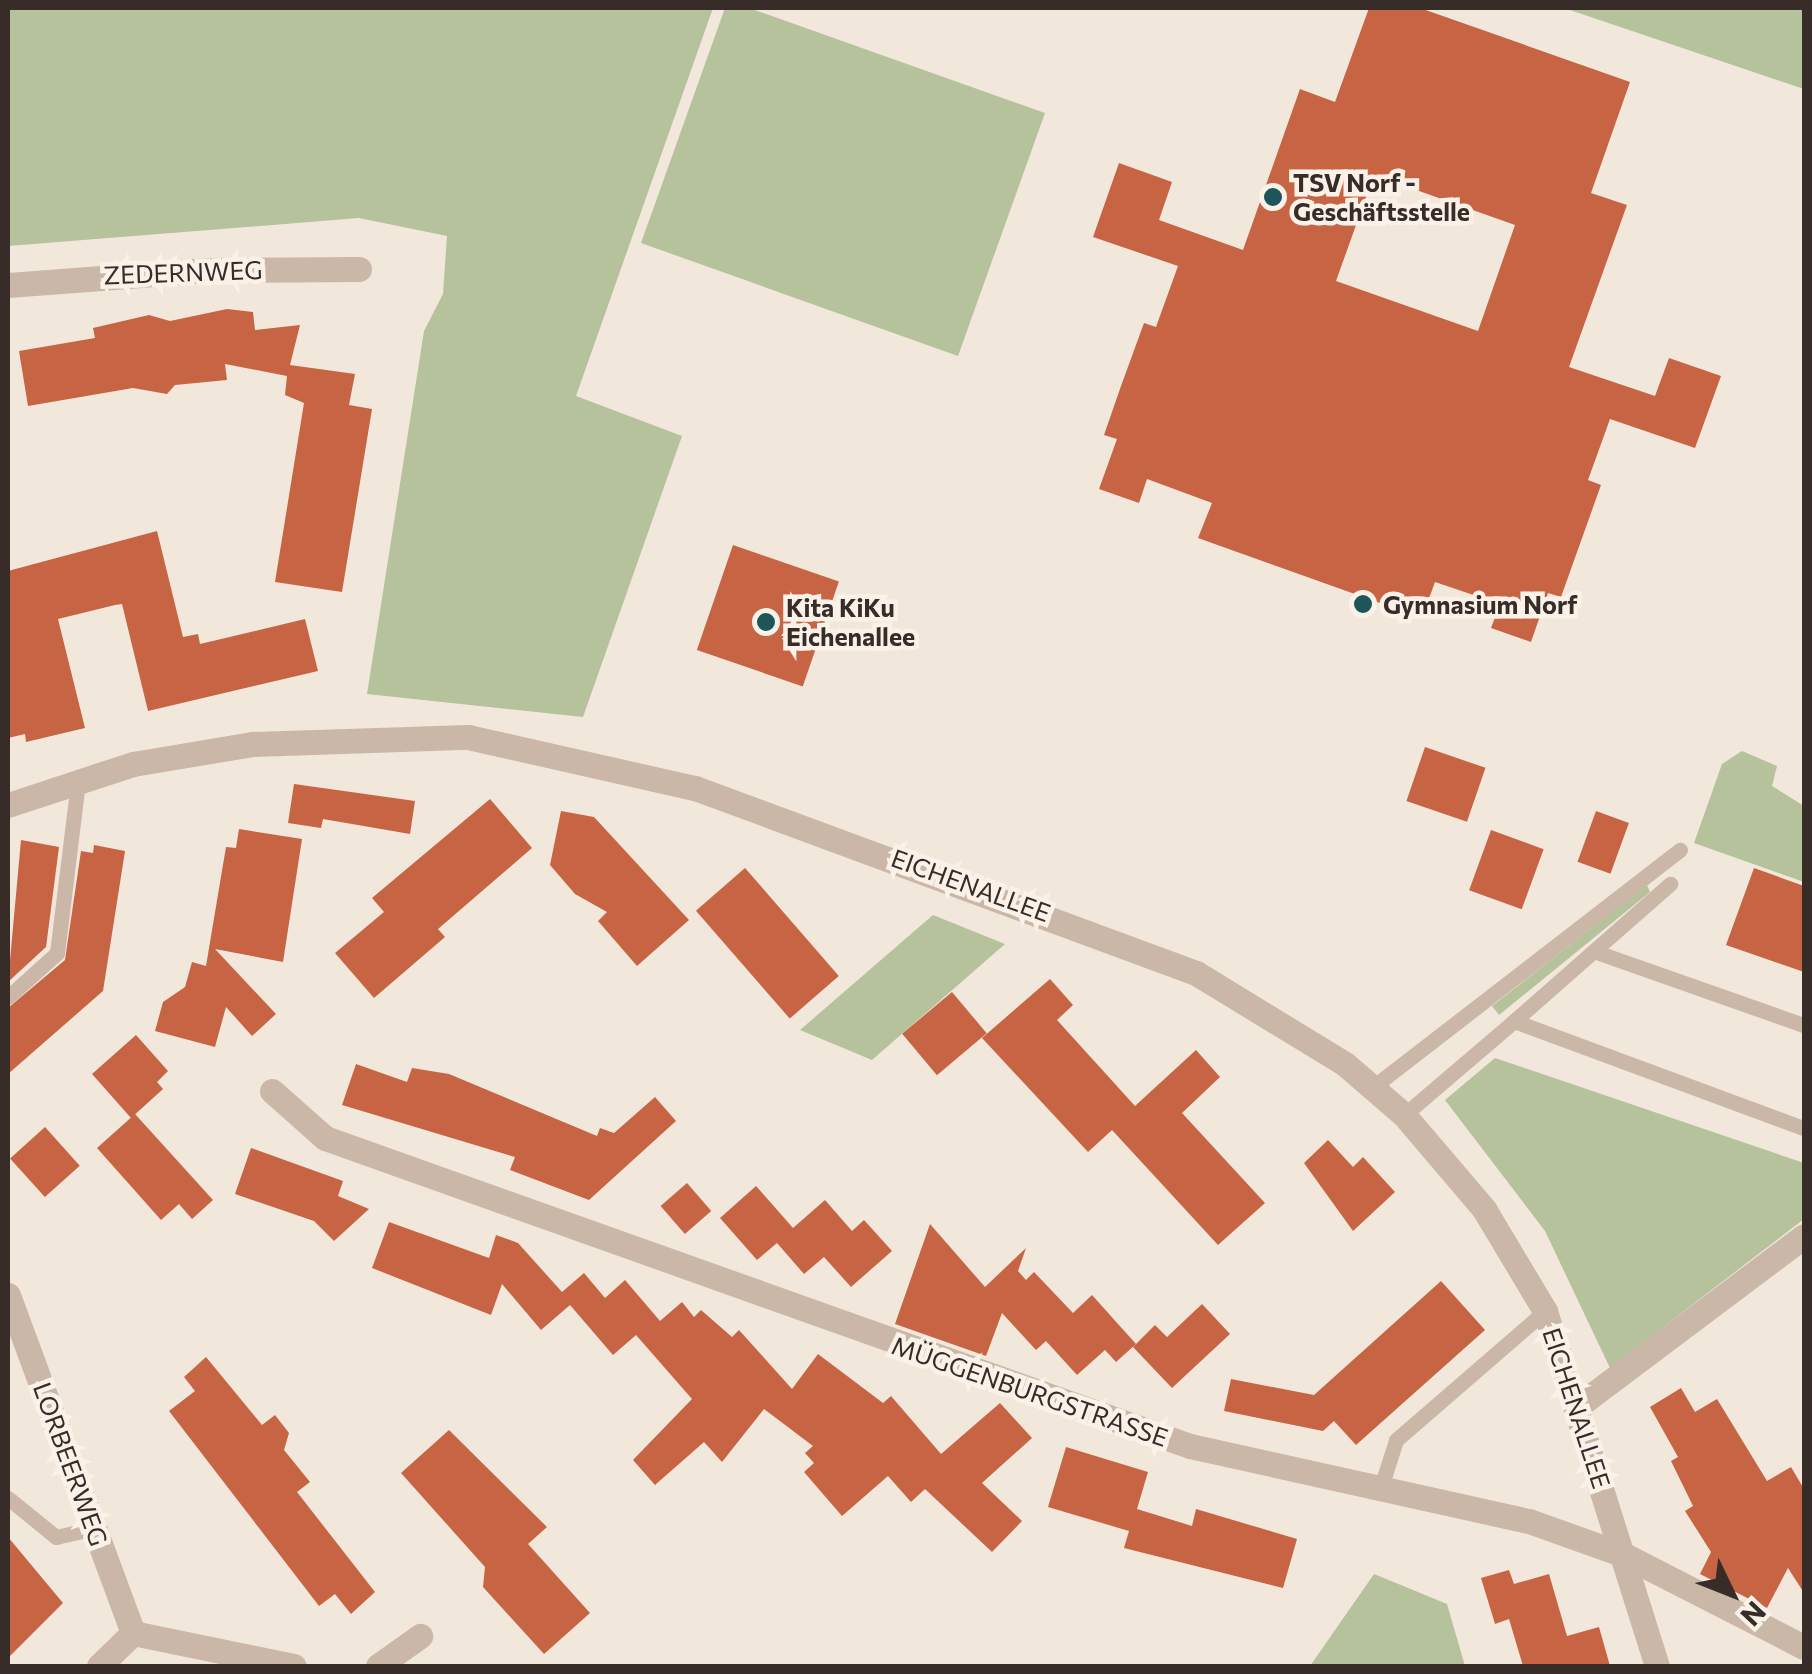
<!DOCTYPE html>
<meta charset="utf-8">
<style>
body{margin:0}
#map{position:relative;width:1812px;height:1674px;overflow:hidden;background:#f2e7db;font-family:Commissioner,sans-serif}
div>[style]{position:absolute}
.green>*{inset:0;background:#b5c29b}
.building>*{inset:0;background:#c76444;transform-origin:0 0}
.lane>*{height:15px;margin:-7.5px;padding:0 7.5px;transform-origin:7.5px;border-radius:7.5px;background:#cbb7a7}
.street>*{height:25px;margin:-12.5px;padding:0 12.5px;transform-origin:12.5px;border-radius:12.5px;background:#cbb7a7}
.dots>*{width:28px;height:28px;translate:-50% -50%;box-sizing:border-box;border:5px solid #faf2e8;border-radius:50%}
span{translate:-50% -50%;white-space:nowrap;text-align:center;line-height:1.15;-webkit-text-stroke:9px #faf2e8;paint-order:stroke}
.poi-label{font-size:25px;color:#372c28;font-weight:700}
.left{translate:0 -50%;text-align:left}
.street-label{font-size:25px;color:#372c28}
.frame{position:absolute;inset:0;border:10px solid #372c28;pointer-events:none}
.north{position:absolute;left:1682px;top:1544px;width:100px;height:100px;-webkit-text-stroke:8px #faf2e8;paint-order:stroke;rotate:133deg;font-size:28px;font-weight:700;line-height:40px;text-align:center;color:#372c28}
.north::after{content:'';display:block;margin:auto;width:35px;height:45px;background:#372c28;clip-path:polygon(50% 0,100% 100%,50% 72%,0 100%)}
</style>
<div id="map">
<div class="green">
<div style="clip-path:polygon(8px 8px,713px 8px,576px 396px,682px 436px,583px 717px,367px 694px,424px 331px,443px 294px,447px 236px,359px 218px,8px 246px)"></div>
<div style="clip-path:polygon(725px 8px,749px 8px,1045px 113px,958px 356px,641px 243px)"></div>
<div style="clip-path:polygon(1564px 8px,1804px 8px,1804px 89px)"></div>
<div style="clip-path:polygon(1742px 751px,1777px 766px,1772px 786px,1804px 806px,1804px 882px,1694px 843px,1722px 764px)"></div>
<div style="clip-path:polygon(1647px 885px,1650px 892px,1499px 1015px,1492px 1006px)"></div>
<div style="clip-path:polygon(933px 915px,1005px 944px,872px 1060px,800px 1030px)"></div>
<div style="clip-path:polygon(1495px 1058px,1804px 1163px,1804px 1219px,1610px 1368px,1545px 1231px,1445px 1100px)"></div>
<div style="clip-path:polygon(1374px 1574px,1447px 1604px,1465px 1666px,1310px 1666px)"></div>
</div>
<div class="building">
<div style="clip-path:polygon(evenodd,1369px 8px,1420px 8px,1630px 82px,1591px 193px,1627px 205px,1569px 367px,1655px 396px,1669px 358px,1721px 376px,1695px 448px,1610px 419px,1588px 480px,1601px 485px,1561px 597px,1548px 593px,1531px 642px,1491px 628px,1500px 604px,1435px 582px,1422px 618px,1198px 538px,1212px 503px,1147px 479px,1139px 503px,1099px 489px,1117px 439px,1104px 435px,1121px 386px,1144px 323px,1156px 327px,1178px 266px,1093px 237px,1119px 163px,1172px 182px,1159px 220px,1243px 250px,1300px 89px,1335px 102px,1369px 8px,1374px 175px,1515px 225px,1478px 331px,1336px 281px,1374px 175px)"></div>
<div style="clip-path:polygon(227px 309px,253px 312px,255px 330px,300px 325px,290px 365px,355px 374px,349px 405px,372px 409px,342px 592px,275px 582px,304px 403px,285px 395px,287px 376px,225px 364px,227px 380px,175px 385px,167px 394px,133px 388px,28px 406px,19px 351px,95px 338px,93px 328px,149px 315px,170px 321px)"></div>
<div style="clip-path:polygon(157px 531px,183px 637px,198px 634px,200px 644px,305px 619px,318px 671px,148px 711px,122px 604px,115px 605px,58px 619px,85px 728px,26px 742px,25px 734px,8px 738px,8px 571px)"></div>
<div style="left:733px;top:545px;width:112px;height:111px;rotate:19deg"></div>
<div style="left:1425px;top:747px;width:64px;height:57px;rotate:19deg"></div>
<div style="clip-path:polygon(294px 784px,415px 801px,410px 834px,323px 819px,321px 828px,288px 823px)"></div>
<div style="clip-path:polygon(490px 799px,532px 848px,438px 929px,445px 937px,374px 998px,335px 953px,384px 912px,372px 898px)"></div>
<div style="clip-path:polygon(561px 811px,594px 817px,689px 920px,637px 966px,598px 921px,607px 912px,575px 894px,550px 865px)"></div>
<div style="left:1596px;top:811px;width:35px;height:54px;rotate:20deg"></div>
<div style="clip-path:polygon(239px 829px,302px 839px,283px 962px,215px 949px,276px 1014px,252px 1036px,226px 1007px,215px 1047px,155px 1031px,163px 1002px,185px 987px,192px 962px,206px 966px,226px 847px,236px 848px)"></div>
<div style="left:1491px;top:830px;width:56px;height:64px;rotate:20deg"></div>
<div style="clip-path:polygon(21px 840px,59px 847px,46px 947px,8px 982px)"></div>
<div style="clip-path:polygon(94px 845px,125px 851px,103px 991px,8px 1074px,8px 1008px,65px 960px,81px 851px,93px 853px)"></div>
<div style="left:745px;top:868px;width:143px;height:65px;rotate:49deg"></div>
<div style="clip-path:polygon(1754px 868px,1804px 886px,1804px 972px,1726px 945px)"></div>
<div style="clip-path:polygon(1050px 979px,1073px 1005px,1057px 1020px,1135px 1106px,1196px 1050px,1220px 1077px,1182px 1113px,1265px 1203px,1218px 1245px,1112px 1130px,1088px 1152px,982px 1038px)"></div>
<div style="left:952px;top:992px;width:54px;height:65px;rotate:50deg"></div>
<div style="clip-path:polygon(136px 1035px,168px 1071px,157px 1082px,163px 1089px,131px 1118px,92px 1074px)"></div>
<div style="clip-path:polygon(356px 1064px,407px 1082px,412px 1068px,449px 1074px,597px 1136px,600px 1128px,614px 1133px,655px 1097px,676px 1121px,589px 1200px,510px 1170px,515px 1157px,342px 1105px)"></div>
<div style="clip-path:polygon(135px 1114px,213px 1200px,192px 1219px,179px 1204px,161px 1220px,97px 1148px)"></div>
<div style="left:45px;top:1127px;width:52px;height:47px;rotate:48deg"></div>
<div style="clip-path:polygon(1328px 1140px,1353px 1167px,1363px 1157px,1395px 1192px,1353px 1231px,1304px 1163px)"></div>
<div style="clip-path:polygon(251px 1148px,343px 1181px,338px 1196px,369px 1209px,334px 1241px,314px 1221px,235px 1194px)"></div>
<div style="left:687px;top:1183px;width:37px;height:35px;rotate:49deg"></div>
<div style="clip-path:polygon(756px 1186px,793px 1228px,825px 1200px,852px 1231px,864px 1220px,892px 1251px,851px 1287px,824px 1257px,804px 1274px,777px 1243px,757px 1260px,720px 1218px)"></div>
<div style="clip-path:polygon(389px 1222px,489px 1258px,496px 1235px,518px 1243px,562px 1292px,584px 1273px,605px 1298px,625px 1280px,660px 1321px,682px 1302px,694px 1317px,701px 1310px,732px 1337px,739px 1330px,792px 1389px,818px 1354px,883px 1403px,891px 1396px,941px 1454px,1000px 1403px,1032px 1438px,982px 1483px,1022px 1521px,992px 1552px,925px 1489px,911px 1502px,888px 1476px,842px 1516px,804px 1472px,814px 1463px,805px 1453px,813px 1446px,764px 1409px,722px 1462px,704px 1442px,655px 1485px,633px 1460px,692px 1399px,636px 1335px,613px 1355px,570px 1305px,541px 1330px,502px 1284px,491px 1315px,372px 1268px)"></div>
<div style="clip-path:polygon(930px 1224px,985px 1287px,1026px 1248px,1018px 1271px,1026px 1280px,1034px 1272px,1073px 1313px,1092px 1295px,1136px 1344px,1116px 1362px,1105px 1350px,1077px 1375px,1046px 1341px,1036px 1350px,1002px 1313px,986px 1356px,895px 1324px)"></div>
<div style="clip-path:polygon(1441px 1281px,1485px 1330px,1356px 1445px,1334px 1421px,1323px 1431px,1224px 1411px,1231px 1379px,1314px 1395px)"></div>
<div style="clip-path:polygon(1202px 1304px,1230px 1334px,1172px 1388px,1133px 1347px,1155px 1325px,1167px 1337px)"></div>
<div style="clip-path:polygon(206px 1357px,262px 1425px,275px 1415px,289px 1433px,284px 1450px,310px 1482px,297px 1492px,375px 1592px,351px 1614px,335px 1594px,319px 1606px,169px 1411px,195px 1391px,184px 1377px)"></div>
<div style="clip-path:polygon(1681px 1388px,1695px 1412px,1717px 1399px,1767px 1481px,1791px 1467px,1804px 1489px,1804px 1593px,1788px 1568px,1767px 1608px,1700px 1574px,1711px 1552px,1685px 1511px,1693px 1506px,1671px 1461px,1678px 1457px,1650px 1407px)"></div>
<div style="clip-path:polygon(449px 1430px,547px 1527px,528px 1544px,590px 1613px,544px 1654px,483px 1587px,485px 1567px,401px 1473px)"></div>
<div style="clip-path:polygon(1066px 1447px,1148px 1472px,1137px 1509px,1192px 1526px,1196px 1509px,1297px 1539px,1283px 1588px,1124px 1548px,1129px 1531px,1048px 1507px)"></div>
<div style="clip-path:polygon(8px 1537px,63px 1603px,8px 1658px)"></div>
<div style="clip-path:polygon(1509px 1570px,1514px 1584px,1549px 1574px,1567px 1636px,1599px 1627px,1610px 1666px,1523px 1666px,1509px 1619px,1495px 1624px,1481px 1578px)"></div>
</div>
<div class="lane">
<div style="left:1599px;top:953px;width:217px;rotate:19.4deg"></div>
<div style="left:8px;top:997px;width:66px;rotate:-41.9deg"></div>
<div style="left:57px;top:953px;width:172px;rotate:-83deg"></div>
<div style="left:1514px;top:1021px;width:208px;rotate:-41.3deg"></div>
<div style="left:1373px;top:1087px;width:388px;rotate:-37.7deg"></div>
<div style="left:1404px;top:1115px;width:145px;rotate:-40.5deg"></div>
<div style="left:1514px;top:1021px;width:309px;rotate:20.3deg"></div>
<div style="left:1382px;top:1484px;width:46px;rotate:-72.3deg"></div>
<div style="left:1396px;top:1440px;width:197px;rotate:-40.9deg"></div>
<div style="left:8px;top:1498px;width:62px;rotate:39.1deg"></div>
<div style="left:56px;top:1537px;width:39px;rotate:-13deg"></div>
</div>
<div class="street">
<div style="left:8px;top:285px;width:200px;rotate:-4.3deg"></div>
<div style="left:207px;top:270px;width:152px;rotate:-0.4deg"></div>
<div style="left:8px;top:805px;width:132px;rotate:-18.2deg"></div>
<div style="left:133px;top:764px;width:122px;rotate:-9.5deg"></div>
<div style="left:253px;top:744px;width:215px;rotate:-1.9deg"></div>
<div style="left:468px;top:737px;width:233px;rotate:12.7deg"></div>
<div style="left:695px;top:788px;width:534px;rotate:20.27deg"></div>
<div style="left:1196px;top:973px;width:175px;rotate:31.4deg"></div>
<div style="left:1345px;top:1064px;width:78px;rotate:40.8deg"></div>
<div style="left:1404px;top:1115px;width:123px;rotate:49.6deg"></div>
<div style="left:1484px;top:1209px;width:119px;rotate:59.1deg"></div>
<div style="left:1545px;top:1311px;width:372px;rotate:72.5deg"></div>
<div style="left:272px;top:1091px;width:71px;rotate:41.6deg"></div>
<div style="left:325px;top:1138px;width:918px;rotate:19.6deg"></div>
<div style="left:1190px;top:1446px;width:347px;rotate:12.5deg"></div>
<div style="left:1529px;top:1521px;width:101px;rotate:19.7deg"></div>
<div style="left:1624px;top:1555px;width:202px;rotate:27.1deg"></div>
<div style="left:8px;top:1295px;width:360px;rotate:69.7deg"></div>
<div style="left:1579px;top:1405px;width:281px;rotate:-36.9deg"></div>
<div style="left:99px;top:1666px;width:47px;rotate:-44.1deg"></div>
<div style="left:133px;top:1633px;width:164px;rotate:11.6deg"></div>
<div style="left:378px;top:1666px;width:52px;rotate:-35.5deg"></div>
</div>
<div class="dots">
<div style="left:1273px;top:197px;background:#1d5559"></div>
<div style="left:1363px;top:604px;background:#1d5559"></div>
<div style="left:766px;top:622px;background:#1d5559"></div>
</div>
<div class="poi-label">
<span class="left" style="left:1293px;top:197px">TSV Norf -<br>Geschäftsstelle</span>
<span class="left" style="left:1383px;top:604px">Gymnasium Norf</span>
<span class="left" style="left:786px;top:622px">Kita KiKu<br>Eichenallee</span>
</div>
<div class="street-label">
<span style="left:183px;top:272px;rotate:-2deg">ZEDERNWEG</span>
<span style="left:971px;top:885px;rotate:20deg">EICHENALLEE</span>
<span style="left:1030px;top:1391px;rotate:19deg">MÜGGENBURGSTRASSE</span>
<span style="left:1577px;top:1408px;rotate:72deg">EICHENALLEE</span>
<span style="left:71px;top:1464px;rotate:70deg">LORBEERWEG</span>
</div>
<div class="frame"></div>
<div class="north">N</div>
</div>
